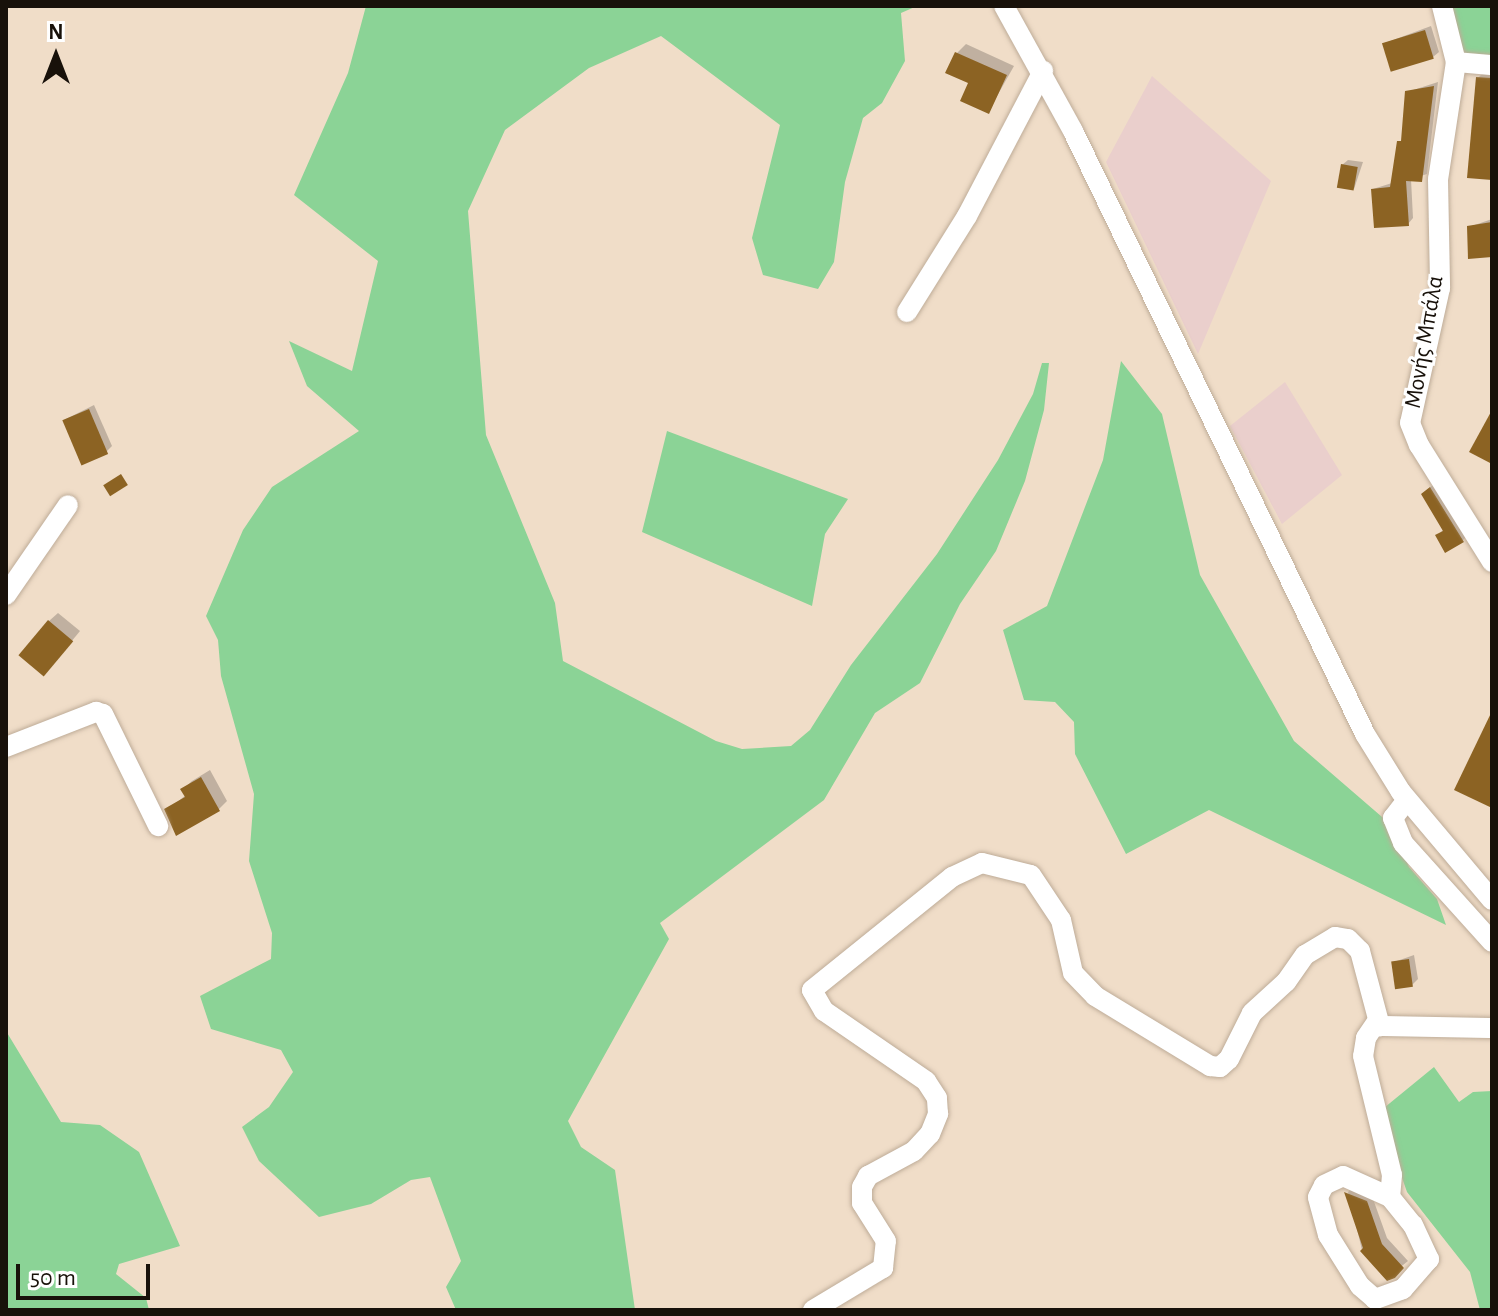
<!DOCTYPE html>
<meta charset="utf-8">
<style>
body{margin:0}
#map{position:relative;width:1498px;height:1316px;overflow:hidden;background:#f0ddc8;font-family:"Alegreya Sans",sans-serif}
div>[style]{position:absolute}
.industrial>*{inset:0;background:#eacfcc}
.green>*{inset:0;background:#8bd396}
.shadow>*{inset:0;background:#0003}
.building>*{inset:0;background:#8c6323;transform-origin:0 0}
.roads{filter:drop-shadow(0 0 2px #beac98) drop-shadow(0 0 2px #beac98)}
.minor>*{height:20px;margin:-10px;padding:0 10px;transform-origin:10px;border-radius:10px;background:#fff}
span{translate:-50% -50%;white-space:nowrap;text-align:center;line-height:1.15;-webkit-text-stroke:6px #fff;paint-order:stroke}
.street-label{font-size:24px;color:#18110a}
.frame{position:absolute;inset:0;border:8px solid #18110a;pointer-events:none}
.north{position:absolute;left:16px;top:16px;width:80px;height:80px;-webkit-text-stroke:6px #fff;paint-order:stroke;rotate:0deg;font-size:22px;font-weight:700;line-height:32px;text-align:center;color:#18110a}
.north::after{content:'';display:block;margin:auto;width:28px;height:36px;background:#18110a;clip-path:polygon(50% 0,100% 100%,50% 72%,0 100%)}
.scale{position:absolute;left:16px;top:1264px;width:134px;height:36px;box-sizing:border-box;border:4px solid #18110a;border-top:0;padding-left:10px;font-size:24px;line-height:28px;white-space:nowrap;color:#18110a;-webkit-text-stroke:6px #fff;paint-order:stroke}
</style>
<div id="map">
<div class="industrial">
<div style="clip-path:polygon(1152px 76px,1271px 181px,1198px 354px,1106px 162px)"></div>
<div style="clip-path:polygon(1285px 382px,1342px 475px,1282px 524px,1230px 426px)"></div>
</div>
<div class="green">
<div style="clip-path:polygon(366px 6px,917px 6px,901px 13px,905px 61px,882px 103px,863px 118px,845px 182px,834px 262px,818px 289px,763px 275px,752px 238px,780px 125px,661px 36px,589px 68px,505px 130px,468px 211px,486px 435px,555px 603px,563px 661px,716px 741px,742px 749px,791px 746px,810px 730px,851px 665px,937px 554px,998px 460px,1033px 394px,1042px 363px,1049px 363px,1044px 410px,1025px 481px,996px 551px,960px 604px,920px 683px,875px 713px,824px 800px,660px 923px,669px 939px,568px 1121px,581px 1147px,615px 1170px,635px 1310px,456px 1310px,446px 1287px,461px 1261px,430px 1177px,411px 1180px,371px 1204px,319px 1217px,259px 1161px,242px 1127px,269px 1107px,293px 1072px,281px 1050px,211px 1029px,200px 996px,271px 959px,272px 933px,249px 861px,254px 794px,221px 676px,218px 640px,206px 616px,243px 530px,272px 487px,359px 431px,307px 386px,289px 341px,352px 371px,378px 261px,294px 195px,348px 73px)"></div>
<div style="clip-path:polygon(1449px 6px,1492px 6px,1492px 61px,1462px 57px)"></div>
<div style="clip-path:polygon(1121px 361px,1162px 414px,1200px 575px,1294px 741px,1389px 823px,1409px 867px,1437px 899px,1446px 925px,1209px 810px,1126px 854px,1075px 754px,1074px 722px,1055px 702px,1024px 700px,1003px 630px,1047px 606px,1103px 460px)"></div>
<div style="clip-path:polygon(667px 431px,848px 499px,825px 534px,812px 606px,642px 532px)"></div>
<div style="clip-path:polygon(6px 1031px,61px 1122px,100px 1125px,139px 1152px,180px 1246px,119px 1264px,116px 1274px,146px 1298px,149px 1310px,6px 1310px)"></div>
<div style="clip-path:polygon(1434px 1067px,1459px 1102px,1473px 1092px,1492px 1091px,1492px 1310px,1480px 1310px,1470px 1272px,1407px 1192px,1379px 1112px)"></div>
</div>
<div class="shadow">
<div style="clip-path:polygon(1431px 26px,1439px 52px,1433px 57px,1385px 43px)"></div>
<div style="clip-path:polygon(966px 44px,1014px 66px,988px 112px,957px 53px)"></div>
<div style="clip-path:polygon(1486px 70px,1492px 70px,1492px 178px,1478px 78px)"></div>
<div style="clip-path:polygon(1438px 82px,1427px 174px,1411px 179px,1413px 218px,1408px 224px,1373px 189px,1392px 183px,1404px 137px,1407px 92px)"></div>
<div style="clip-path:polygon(1348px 160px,1363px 162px,1354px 189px,1342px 165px)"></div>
<div style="clip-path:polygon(1492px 219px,1492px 255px,1469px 227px)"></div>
<div style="clip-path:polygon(94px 405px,112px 446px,106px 452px,64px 420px)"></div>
<div style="clip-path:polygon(1436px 483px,1468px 535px,1463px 540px,1438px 535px,1444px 529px,1429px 488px)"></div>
<div style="clip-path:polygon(58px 613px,80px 631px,53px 664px,49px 621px)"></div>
<div style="clip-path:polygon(210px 770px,227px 801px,219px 809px,167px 810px,186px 795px,183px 789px,192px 781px)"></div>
<div style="clip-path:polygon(1414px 955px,1418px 979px,1412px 985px,1394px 962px)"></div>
<div style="clip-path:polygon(1353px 1187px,1372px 1196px,1387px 1238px,1408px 1261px,1387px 1278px,1362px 1250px,1348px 1192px)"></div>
</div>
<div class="building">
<div style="left:1425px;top:30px;width:30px;height:45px;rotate:73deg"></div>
<div style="clip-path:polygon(955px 52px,1007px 75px,989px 114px,960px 101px,968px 83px,945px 73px)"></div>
<div style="clip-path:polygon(1476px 77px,1492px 78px,1492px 180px,1467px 178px)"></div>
<div style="clip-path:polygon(1434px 86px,1422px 182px,1406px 181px,1409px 226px,1374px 228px,1371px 189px,1390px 187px,1397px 141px,1401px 141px,1405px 91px)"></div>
<div style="left:1341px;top:164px;width:17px;height:24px;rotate:10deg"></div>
<div style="clip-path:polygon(1492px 222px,1492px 257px,1468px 259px,1467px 226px)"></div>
<div style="left:89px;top:409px;width:49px;height:29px;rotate:67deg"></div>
<div style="clip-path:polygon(1492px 410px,1492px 464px,1469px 452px)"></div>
<div style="left:121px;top:474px;width:13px;height:21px;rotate:58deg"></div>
<div style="clip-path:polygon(1430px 487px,1464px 542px,1445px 553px,1435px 535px,1443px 531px,1421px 494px)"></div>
<div style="left:48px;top:620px;width:33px;height:46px;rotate:40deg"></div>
<div style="clip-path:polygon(1492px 711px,1492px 808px,1454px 790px)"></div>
<div style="clip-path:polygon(201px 777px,220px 811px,176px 836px,164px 809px,185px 797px,180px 789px)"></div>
<div style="left:1409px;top:959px;width:28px;height:18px;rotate:82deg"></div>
<div style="clip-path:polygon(1344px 1192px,1367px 1201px,1382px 1244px,1404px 1268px,1395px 1278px,1387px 1281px,1360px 1251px,1363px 1248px)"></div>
</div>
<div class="roads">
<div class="minor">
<div style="left:1004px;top:6px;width:143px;rotate:61.1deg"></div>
<div style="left:1073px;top:131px;width:670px;rotate:64.16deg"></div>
<div style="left:1365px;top:734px;width:68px;rotate:58.2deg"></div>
<div style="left:1401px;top:792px;width:141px;rotate:49.9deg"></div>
<div style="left:1442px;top:6px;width:58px;rotate:76deg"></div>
<div style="left:1456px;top:62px;width:118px;rotate:98.7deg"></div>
<div style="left:1438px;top:179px;width:109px;rotate:88.9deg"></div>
<div style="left:1440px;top:288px;width:138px;rotate:102.5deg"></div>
<div style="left:1410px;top:423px;width:24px;rotate:68deg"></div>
<div style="left:1419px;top:445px;width:138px;rotate:58deg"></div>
<div style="left:1456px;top:62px;width:36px;rotate:5deg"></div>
<div style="left:907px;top:312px;width:113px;rotate:-58deg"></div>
<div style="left:967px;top:216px;width:164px;rotate:-62.3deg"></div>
<div style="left:6px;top:595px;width:109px;rotate:-55.4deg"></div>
<div style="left:6px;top:747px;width:97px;rotate:-21.3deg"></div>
<div style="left:96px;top:712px;width:7px;rotate:16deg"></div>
<div style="left:103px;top:714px;width:125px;rotate:63.8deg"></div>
<div style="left:1407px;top:800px;width:23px;rotate:128deg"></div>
<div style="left:1393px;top:818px;width:27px;rotate:68deg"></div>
<div style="left:1403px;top:843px;width:133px;rotate:48deg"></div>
<div style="left:1376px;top:1023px;width:18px;rotate:124deg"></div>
<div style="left:1366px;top:1038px;width:18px;rotate:99deg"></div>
<div style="left:1363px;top:1056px;width:122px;rotate:76.3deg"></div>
<div style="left:1392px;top:1175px;width:22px;rotate:95deg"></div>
<div style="left:1390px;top:1197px;width:36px;rotate:51deg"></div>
<div style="left:1413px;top:1225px;width:38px;rotate:65deg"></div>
<div style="left:1429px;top:1259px;width:40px;rotate:131deg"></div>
<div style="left:1403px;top:1289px;width:30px;rotate:160deg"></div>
<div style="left:1375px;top:1299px;width:20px;rotate:-139deg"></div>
<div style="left:1360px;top:1286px;width:60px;rotate:-122.1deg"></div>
<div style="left:1328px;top:1235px;width:39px;rotate:-105deg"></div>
<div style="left:1318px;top:1197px;width:13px;rotate:-63deg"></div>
<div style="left:1324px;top:1185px;width:21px;rotate:-25deg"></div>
<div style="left:1343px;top:1176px;width:51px;rotate:24.1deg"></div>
<div style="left:813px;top:1310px;width:82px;rotate:-31deg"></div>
<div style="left:883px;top:1268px;width:27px;rotate:-84deg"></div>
<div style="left:886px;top:1241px;width:45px;rotate:-122.3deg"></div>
<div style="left:862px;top:1203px;width:16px;rotate:-90deg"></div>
<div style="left:862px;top:1187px;width:13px;rotate:-61deg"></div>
<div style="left:868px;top:1176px;width:52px;rotate:-28.5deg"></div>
<div style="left:914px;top:1151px;width:23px;rotate:-47deg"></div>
<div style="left:930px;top:1134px;width:22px;rotate:-68deg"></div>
<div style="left:938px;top:1114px;width:16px;rotate:-94deg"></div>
<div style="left:937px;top:1098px;width:20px;rotate:-123deg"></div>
<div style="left:926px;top:1081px;width:124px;rotate:-145.5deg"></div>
<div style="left:824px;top:1011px;width:24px;rotate:-120deg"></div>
<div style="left:812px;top:990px;width:180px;rotate:-38.9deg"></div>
<div style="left:952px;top:877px;width:33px;rotate:-25deg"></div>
<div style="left:982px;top:863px;width:50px;rotate:13.8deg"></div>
<div style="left:1031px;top:875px;width:54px;rotate:56.3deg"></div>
<div style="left:1061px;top:920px;width:54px;rotate:77.2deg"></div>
<div style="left:1073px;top:973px;width:32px;rotate:46deg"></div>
<div style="left:1095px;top:996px;width:135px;rotate:31.3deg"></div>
<div style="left:1210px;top:1066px;width:10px;rotate:6deg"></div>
<div style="left:1220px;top:1067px;width:12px;rotate:-42deg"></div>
<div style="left:1229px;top:1059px;width:51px;rotate:-63.4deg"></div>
<div style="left:1252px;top:1013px;width:46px;rotate:-42.4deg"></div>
<div style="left:1286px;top:982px;width:33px;rotate:-55deg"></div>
<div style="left:1305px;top:955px;width:35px;rotate:-31deg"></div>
<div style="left:1335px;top:937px;width:13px;rotate:9deg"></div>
<div style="left:1348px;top:939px;width:17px;rotate:45deg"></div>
<div style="left:1360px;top:951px;width:78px;rotate:75.1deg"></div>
<div style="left:1380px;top:1026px;width:112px;rotate:1deg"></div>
</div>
</div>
<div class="street-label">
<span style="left:1425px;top:342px;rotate:-80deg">Μονής Μπάλα</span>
</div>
<div class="frame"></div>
<div class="north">N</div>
<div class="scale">50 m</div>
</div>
